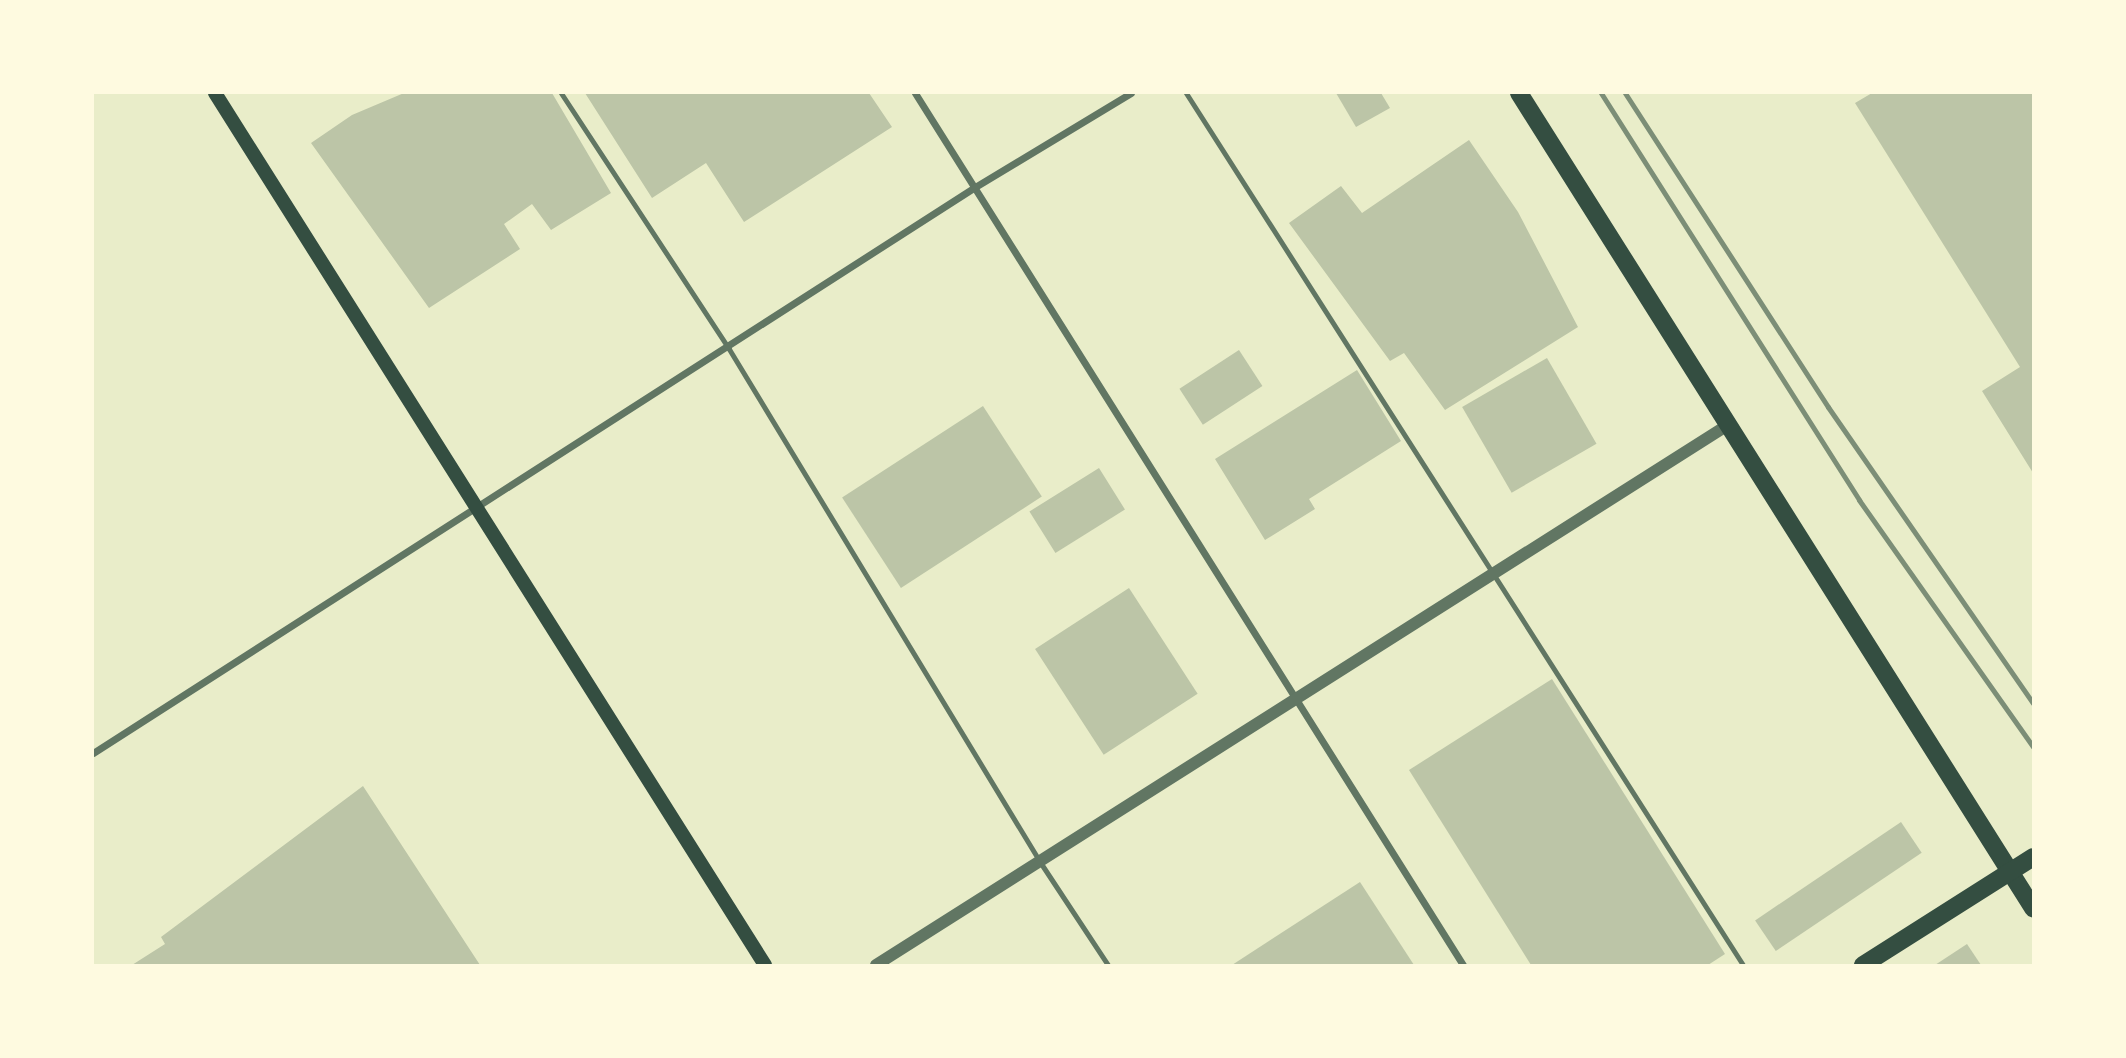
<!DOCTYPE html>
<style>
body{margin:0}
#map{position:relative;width:2126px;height:1058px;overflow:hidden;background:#e9edc9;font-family:"Work Sans",sans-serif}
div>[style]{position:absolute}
.building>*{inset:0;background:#bcc5a7;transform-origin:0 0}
.service>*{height:5px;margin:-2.5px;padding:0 2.5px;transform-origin:2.5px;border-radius:2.5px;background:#617663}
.minor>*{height:7px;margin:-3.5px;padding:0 3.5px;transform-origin:3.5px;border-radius:3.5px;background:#617663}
.tertiary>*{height:12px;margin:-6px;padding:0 6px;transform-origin:6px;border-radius:6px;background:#617663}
.secondary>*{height:14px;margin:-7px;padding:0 7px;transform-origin:7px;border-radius:7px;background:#344e41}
.primary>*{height:18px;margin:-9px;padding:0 9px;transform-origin:9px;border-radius:9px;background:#344e41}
.rail>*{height:5px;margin:-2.5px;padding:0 2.5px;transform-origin:2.5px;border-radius:2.5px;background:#7c8e77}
span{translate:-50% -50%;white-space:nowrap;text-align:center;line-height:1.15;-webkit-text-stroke:6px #fefae0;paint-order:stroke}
.frame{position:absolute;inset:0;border:94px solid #fefae0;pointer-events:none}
</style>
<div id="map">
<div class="building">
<div style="clip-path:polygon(404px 93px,552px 93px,611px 193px,551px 230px,532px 204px,504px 224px,520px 249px,429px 308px,311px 143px,352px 115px)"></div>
<div style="clip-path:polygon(585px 93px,869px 93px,892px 127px,744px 222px,706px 163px,652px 198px)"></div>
<div style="clip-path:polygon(1336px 93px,1381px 93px,1390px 108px,1356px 127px)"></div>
<div style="clip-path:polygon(1872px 93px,2033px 93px,2033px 473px,1982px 391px,2020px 367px,1855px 103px)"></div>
<div style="clip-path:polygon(1469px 140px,1518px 212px,1578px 327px,1445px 410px,1404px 353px,1390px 361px,1289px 223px,1341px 186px,1362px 213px)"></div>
<div style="left:1239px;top:350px;width:43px;height:71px;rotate:57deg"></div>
<div style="left:1547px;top:358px;width:99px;height:98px;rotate:60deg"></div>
<div style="clip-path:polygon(1357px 370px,1401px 441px,1309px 499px,1315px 509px,1265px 540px,1215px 459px)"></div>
<div style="left:983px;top:406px;width:108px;height:168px;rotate:57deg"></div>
<div style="left:1099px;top:468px;width:49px;height:82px;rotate:58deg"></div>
<div style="left:1129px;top:588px;width:126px;height:112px;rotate:57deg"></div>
<div style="clip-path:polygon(1552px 679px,1725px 954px,1708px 965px,1531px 965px,1409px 770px)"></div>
<div style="clip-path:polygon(363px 786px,480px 965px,132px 965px,165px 944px,161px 937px)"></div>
<div style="left:1901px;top:822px;width:37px;height:176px;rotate:56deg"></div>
<div style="clip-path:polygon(1360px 882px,1414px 965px,1232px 965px)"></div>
<div style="clip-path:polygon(1967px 944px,1981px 965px,1935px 965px)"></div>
</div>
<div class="service">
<div style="left:561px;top:93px;width:306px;rotate:56.7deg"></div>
<div style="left:729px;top:349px;width:600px;rotate:58.77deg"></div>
<div style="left:1040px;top:862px;width:123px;rotate:56.6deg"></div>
<div style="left:1186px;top:93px;width:1035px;rotate:57.43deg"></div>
</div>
<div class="minor">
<div style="left:915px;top:93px;width:1030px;rotate:57.85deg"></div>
<div style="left:93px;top:753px;width:1048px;rotate:-32.69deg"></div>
<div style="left:975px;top:187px;width:182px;rotate:-31.1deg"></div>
</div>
<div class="tertiary">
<div style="left:876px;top:965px;width:1009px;rotate:-32.37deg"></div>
</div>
<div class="secondary">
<div style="left:215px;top:93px;width:1031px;rotate:57.76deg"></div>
</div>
<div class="primary">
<div style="left:1519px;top:93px;width:964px;rotate:57.76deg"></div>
<div style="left:1863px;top:965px;width:201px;rotate:-32.4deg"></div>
</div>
<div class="rail">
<div style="left:1601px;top:93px;width:482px;rotate:57.6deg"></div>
<div style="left:1859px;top:500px;width:302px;rotate:54.8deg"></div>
<div style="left:1625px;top:93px;width:374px;rotate:57.1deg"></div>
<div style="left:1828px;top:407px;width:360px;rotate:55.3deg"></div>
</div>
<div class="frame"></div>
</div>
